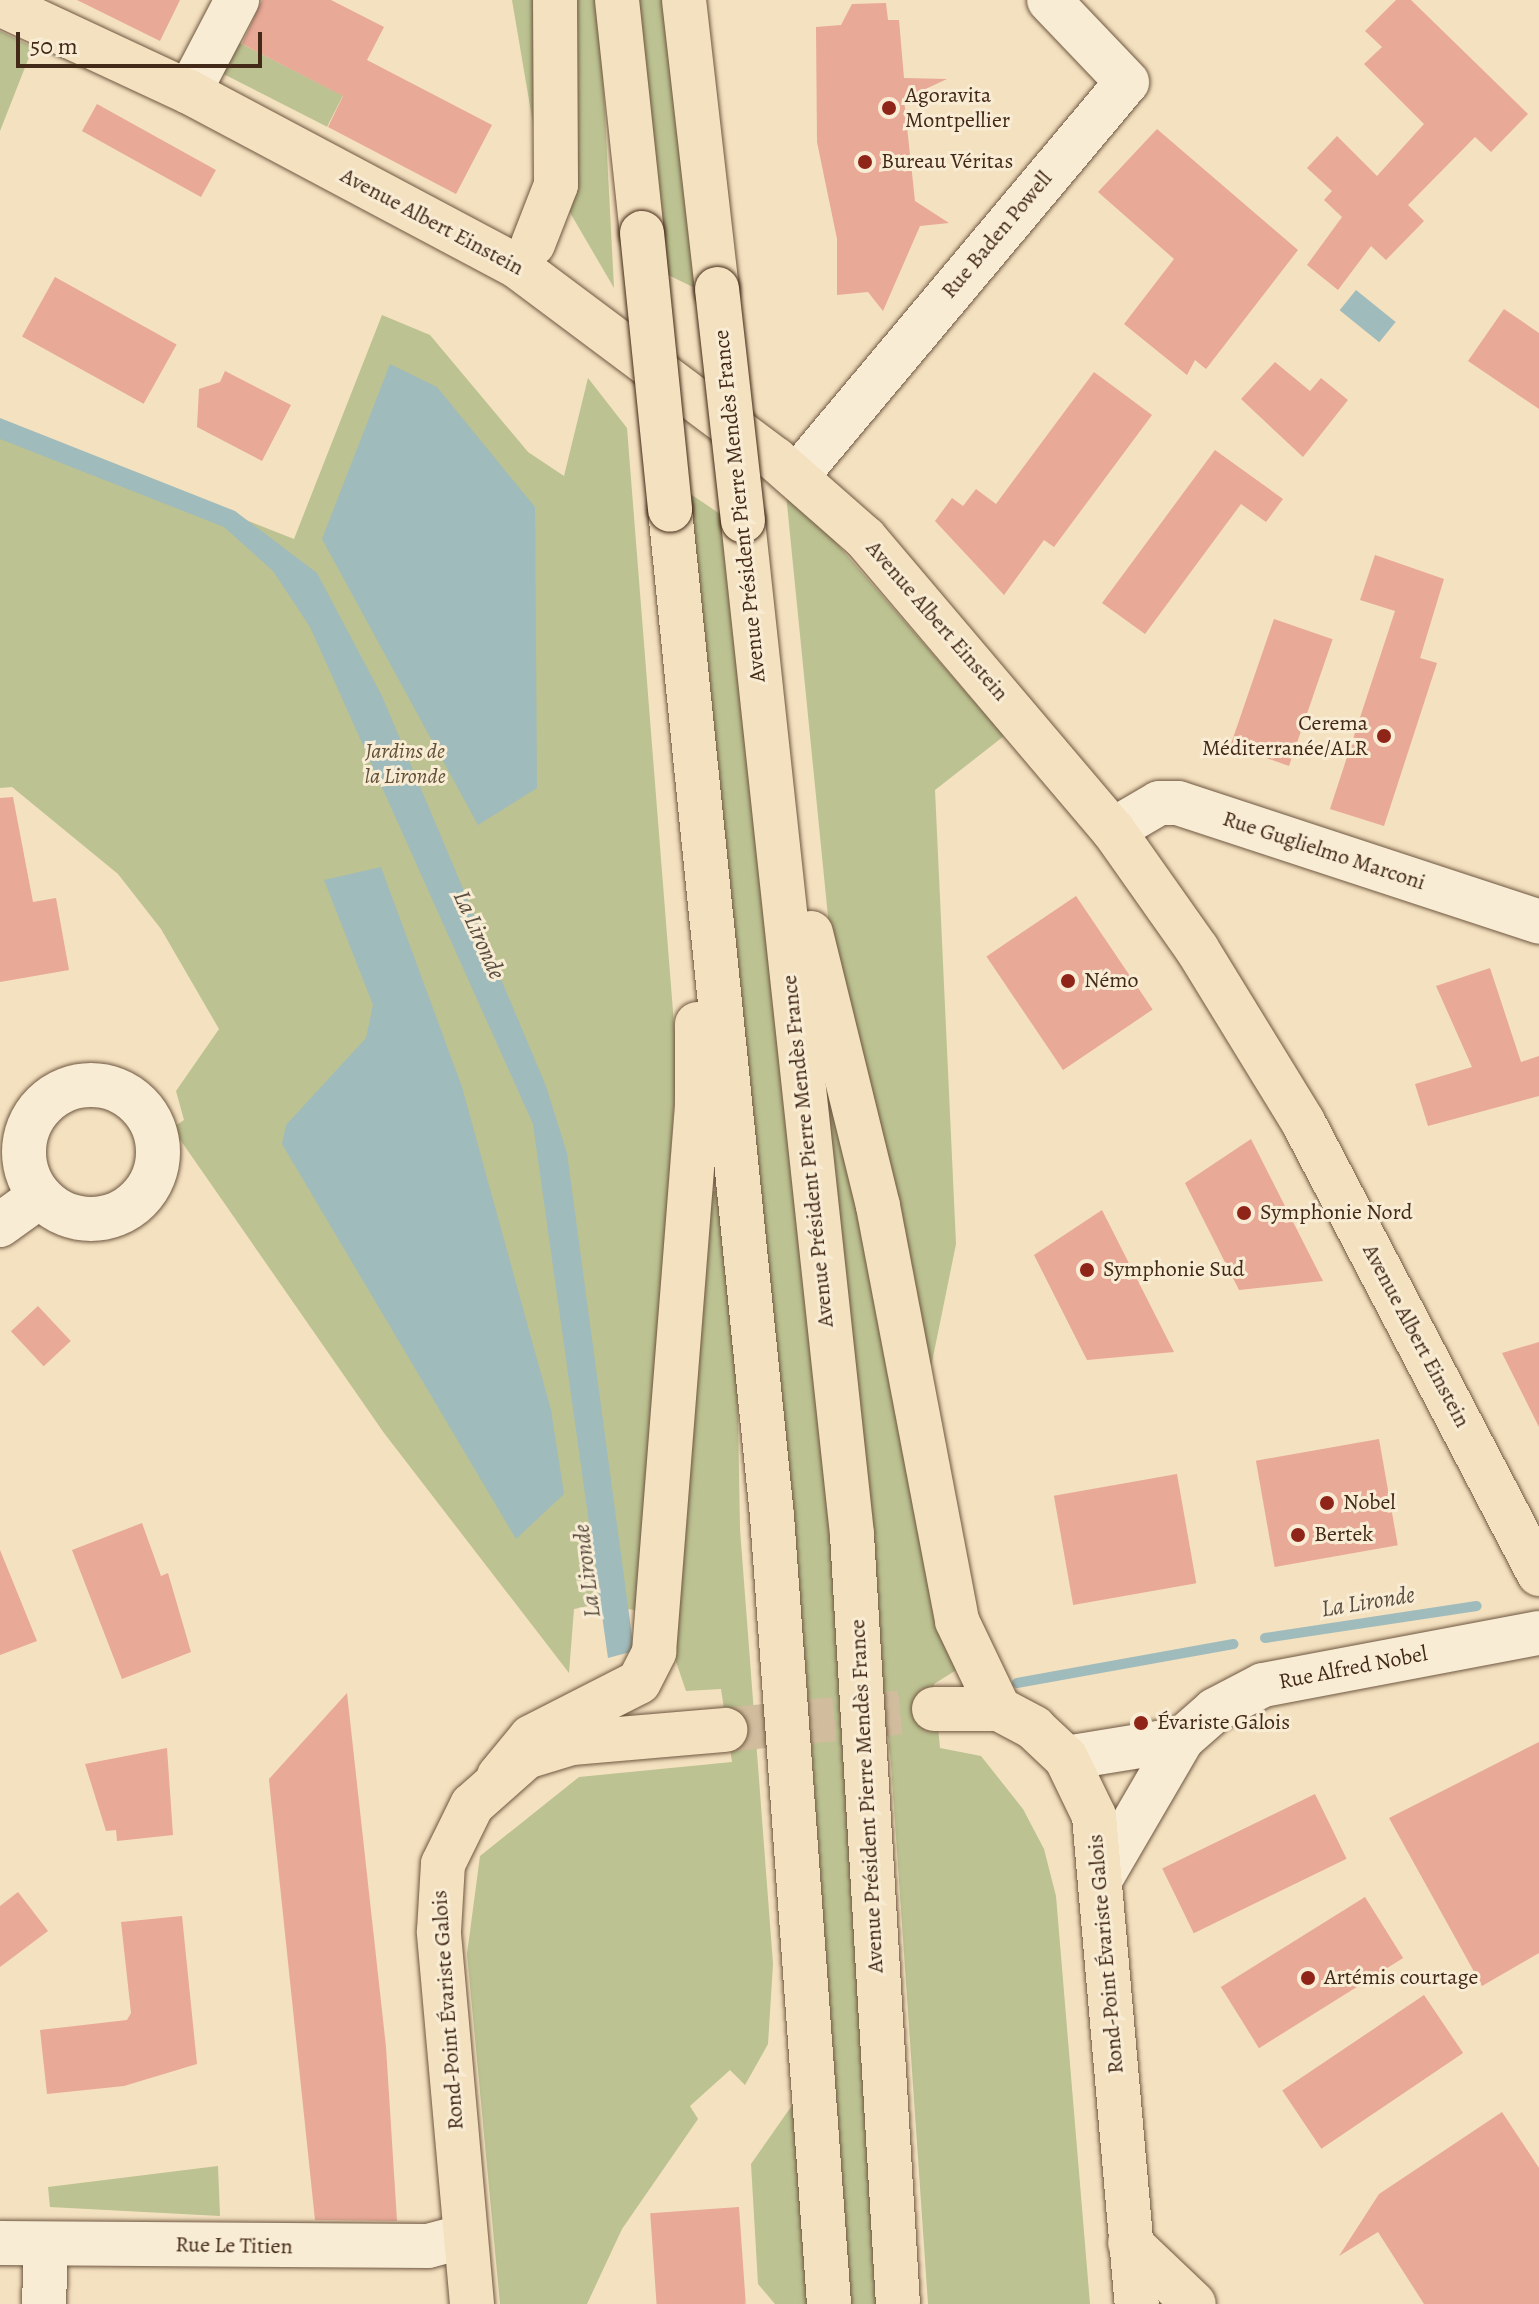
<!DOCTYPE html>
<meta charset="utf-8">
<style>
body{margin:0}
#map{position:relative;width:1539px;height:2304px;overflow:hidden;background:#f4e1bf;font-family:Alegreya,serif}
div>[style]{position:absolute}
.green>*{inset:0;background:#bcc291;transform-origin:0 0}
.water>*{inset:0;background:#a0bbbc;transform-origin:0 0}
.stream>*{height:10px;margin:-5px;padding:0 5px;transform-origin:5px;border-radius:5px;background:#a0bbbc}
.building>*{inset:0;background:#e8a997;transform-origin:0 0}
.major-tunnel>*{height:44px;margin-top:-22px;transform-origin:0;background:repeating-linear-gradient(90deg,#d1bc9d 0 44px,transparent 0 66px)}
.roads{filter:drop-shadow(0 0 2px #6f5741) drop-shadow(0 0 2px #6f5741)}
.minor>*{height:44px;margin:-22px;padding:0 22px;transform-origin:22px;border-radius:22px;background:#f8ecd5}
.minor>.ring{margin:-22px;padding:0;box-sizing:content-box;background:none;border:44px solid #f8ecd5;border-radius:50%}
.major>*{height:44px;margin:-22px;padding:0 22px;transform-origin:22px;border-radius:22px;background:#f4e1bf}
.bridges{filter:drop-shadow(0 0 2px #432917) drop-shadow(0 0 2px #432917)}
.major-bridge>*{height:44px;margin:-22px;padding:0 22px;transform-origin:22px;border-radius:22px;background:#f4e1bf}
.dots>*{width:22px;height:22px;translate:-50% -50%;box-sizing:border-box;border:4px solid #f8ecd5;border-radius:50%}
span{translate:-50% -50%;white-space:nowrap;text-align:center;line-height:1.15;-webkit-text-stroke:6px #f8ecd5;paint-order:stroke}
.poi-label{font-size:22px;color:#432917}
.left{translate:0 -50%;text-align:left}
.right{translate:-100% -50%;text-align:right}
.street-label{font-size:22px;color:#432917}
.park-label{font-size:22px;color:#614f36;font-style:italic}
.water-label{font-size:24px;color:#5a4e40;font-style:italic}
.scale{position:absolute;left:16px;top:32px;width:246px;height:36px;box-sizing:border-box;border:4px solid #432917;border-top:0;padding-left:10px;font-size:24px;line-height:28px;white-space:nowrap;color:#432917;-webkit-text-stroke:6px #f8ecd5;paint-order:stroke}
</style>
<div id="map">
<div class="green">
<div style="clip-path:polygon(512px 0,538px 0,539px 159px)"></div>
<div style="clip-path:polygon(570px 0,599px 0,614px 288px,565px 204px)"></div>
<div style="clip-path:polygon(634px 0,665px 0,697px 289px,662px 272px)"></div>
<div style="clip-path:polygon(0 31px,33px 47px,0 131px)"></div>
<div style="left:236px;top:41px;width:120px;height:35px;rotate:27deg"></div>
<div style="clip-path:polygon(382px 315px,430px 335px,528px 452px,564px 476px,588px 378px,627px 428px,677px 1062px,640px 1611px,598px 1604px,574px 1609px,569px 1673px,384px 1433px,172px 1128px,184px 1120px,176px 1091px,219px 1029px,161px 929px,118px 874px,12px 787px,0 788px,0 423px,294px 539px)"></div>
<div style="clip-path:polygon(785px 484px,1004px 736px,935px 790px,956px 1244px,930px 1372px,834px 977px)"></div>
<div style="clip-path:polygon(686px 491px,726px 518px,844px 1675px,886px 2304px,851px 2304px,806px 1676px)"></div>
<div style="clip-path:polygon(826px 1076px,860px 1195px,961px 1667px,934px 1684px,940px 1748px,981px 1756px,1023px 1809px,1044px 1849px,1056px 1896px,1090px 2304px,928px 2304px,891px 1764px,818px 1078px)"></div>
<div style="clip-path:polygon(705px 1191px,719px 1191px,737px 1365px,740px 1529px,773px 1964px,768px 2044px,745px 2085px,730px 2070px,690px 2106px,698px 2119px,622px 2229px,587px 2304px,500px 2304px,467px 1954px,480px 1856px,579px 1777px,732px 1762px,721px 1689px,686px 1691px,672px 1650px)"></div>
<div style="clip-path:polygon(800px 2094px,815px 2304px,775px 2304px,758px 2284px,751px 2164px)"></div>
<div style="clip-path:polygon(218px 2166px,220px 2216px,50px 2207px,48px 2187px)"></div>
</div>
<div class="water">
<div style="left:1356px;top:290px;width:51px;height:26px;rotate:39deg"></div>
<div style="clip-path:polygon(390px 364px,437px 387px,535px 507px,537px 788px,478px 825px,322px 539px)"></div>
<div style="clip-path:polygon(0 418px,235px 511px,317px 573px,382px 696px,546px 1086px,567px 1153px,634px 1651px,608px 1658px,533px 1124px,310px 627px,273px 571px,224px 527px,0 439px)"></div>
<div style="clip-path:polygon(381px 867px,462px 1087px,551px 1410px,564px 1494px,516px 1539px,282px 1144px,286px 1125px,366px 1038px,373px 1005px,324px 880px)"></div>
</div>
<div class="stream">
<div style="left:1265px;top:1638px;width:214px;rotate:-8.6deg"></div>
<div style="left:1017px;top:1683px;width:220px;rotate:-10.2deg"></div>
</div>
<div class="building">
<div style="clip-path:polygon(77px 0,180px 0,160px 41px)"></div>
<div style="clip-path:polygon(262px 0,331px 0,384px 27px,367px 60px,492px 125px,456px 194px,328px 127px,343px 96px,242px 44px)"></div>
<div style="clip-path:polygon(1396px 0,1411px 0,1528px 114px,1491px 152px,1475px 137px,1408px 205px,1424px 221px,1386px 260px,1371px 246px,1338px 290px,1307px 265px,1342px 217px,1324px 200px,1332px 191px,1307px 168px,1337px 136px,1377px 176px,1424px 124px,1364px 64px,1382px 47px,1365px 31px)"></div>
<div style="clip-path:polygon(886px 3px,888px 20px,899px 20px,904px 78px,947px 79px,904px 99px,915px 201px,949px 223px,920px 226px,883px 311px,868px 292px,837px 295px,837px 239px,817px 142px,816px 27px,841px 25px,852px 4px)"></div>
<div style="left:97px;top:104px;width:136px;height:31px;rotate:29deg"></div>
<div style="clip-path:polygon(1157px 129px,1298px 250px,1206px 369px,1195px 360px,1187px 375px,1124px 324px,1174px 259px,1098px 192px)"></div>
<div style="left:55px;top:277px;width:139px;height:68px;rotate:29deg"></div>
<div style="clip-path:polygon(1504px 309px,1539px 333px,1539px 409px,1468px 361px)"></div>
<div style="clip-path:polygon(1275px 362px,1310px 391px,1321px 378px,1348px 400px,1303px 457px,1241px 399px)"></div>
<div style="clip-path:polygon(225px 371px,291px 405px,262px 461px,197px 427px,199px 389px,220px 382px)"></div>
<div style="clip-path:polygon(1094px 372px,1152px 415px,1054px 547px,1044px 540px,1004px 595px,935px 521px,952px 498px,963px 506px,976px 489px,996px 504px)"></div>
<div style="clip-path:polygon(1215px 450px,1283px 499px,1266px 522px,1241px 504px,1145px 634px,1102px 603px)"></div>
<div style="clip-path:polygon(1375px 555px,1444px 579px,1420px 658px,1437px 663px,1384px 826px,1330px 809px,1395px 611px,1360px 600px)"></div>
<div style="left:1274px;top:619px;width:62px;height:134px;rotate:19deg"></div>
<div style="clip-path:polygon(13px 797px,33px 902px,56px 898px,69px 970px,0 982px,0 798px)"></div>
<div style="left:1076px;top:896px;width:137px;height:108px;rotate:56deg"></div>
<div style="clip-path:polygon(1490px 968px,1521px 1062px,1539px 1056px,1539px 1096px,1428px 1126px,1415px 1084px,1472px 1067px,1436px 986px)"></div>
<div style="clip-path:polygon(1251px 1139px,1323px 1281px,1239px 1290px,1185px 1183px)"></div>
<div style="clip-path:polygon(1102px 1210px,1140px 1285px,1174px 1352px,1087px 1360px,1034px 1255px)"></div>
<div style="left:38px;top:1306px;width:48px;height:37px;rotate:47deg"></div>
<div style="clip-path:polygon(1539px 1342px,1539px 1427px,1502px 1353px)"></div>
<div style="left:1379px;top:1439px;width:108px;height:125px;rotate:80deg"></div>
<div style="left:1177px;top:1474px;width:111px;height:125px;rotate:80deg"></div>
<div style="clip-path:polygon(142px 1523px,161px 1576px,168px 1573px,191px 1652px,122px 1679px,72px 1550px)"></div>
<div style="clip-path:polygon(0 1550px,37px 1641px,0 1655px)"></div>
<div style="clip-path:polygon(347px 1693px,386px 2047px,397px 2221px,315px 2220px,270px 1790px,269px 1779px)"></div>
<div style="clip-path:polygon(1539px 1742px,1539px 1953px,1482px 1986px,1389px 1818px)"></div>
<div style="clip-path:polygon(167px 1748px,173px 1835px,117px 1841px,116px 1830px,106px 1831px,85px 1764px)"></div>
<div style="left:1315px;top:1794px;width:72px;height:170px;rotate:64deg"></div>
<div style="clip-path:polygon(18px 1892px,48px 1931px,0 1967px,0 1906px)"></div>
<div style="left:1365px;top:1897px;width:72px;height:170px;rotate:58deg"></div>
<div style="clip-path:polygon(182px 1916px,197px 2064px,124px 2086px,47px 2094px,40px 2030px,127px 2020px,131px 2013px,121px 1922px)"></div>
<div style="left:1424px;top:1995px;width:70px;height:171px;rotate:56deg"></div>
<div style="clip-path:polygon(1502px 2112px,1539px 2168px,1539px 2304px,1424px 2304px,1378px 2232px,1339px 2256px,1379px 2194px)"></div>
<div style="left:739px;top:2207px;width:97px;height:89px;rotate:86deg"></div>
</div>
<div class="major-tunnel">
<div style="left:725px;top:1730px;width:210px;rotate:-5.7deg"></div>
</div>
<div class="roads">
<div class="minor">
<div style="left:189px;top:92px;width:104px;rotate:-62.4deg"></div>
<div style="left:796px;top:477px;width:515px;rotate:-50.04deg"></div>
<div style="left:1127px;top:82px;width:113px;rotate:-133.6deg"></div>
<div style="left:1113px;top:830px;width:53px;rotate:-30.4deg"></div>
<div style="left:1159px;top:803px;width:19px"></div>
<div style="left:1178px;top:803px;width:380px;rotate:18.2deg"></div>
<div class="ring" style="left:24px;top:1085px;width:90px;height:90px"></div>
<div style="left:0;top:1225px;width:48px;rotate:-35.7deg"></div>
<div style="left:1066px;top:1758px;width:118px;rotate:-9.3deg"></div>
<div style="left:1100px;top:1880px;width:163px;rotate:-59.8deg"></div>
<div style="left:1182px;top:1739px;width:44px;rotate:-41.3deg"></div>
<div style="left:1215px;top:1710px;width:54px;rotate:-27.5deg"></div>
<div style="left:1263px;top:1685px;width:281px;rotate:-10.7deg"></div>
<div style="left:0;top:2243px;width:428px;rotate:0.4deg"></div>
<div style="left:428px;top:2246px;width:38px;rotate:-15deg"></div>
<div style="left:44px;top:2304px;width:60px;rotate:-88.1deg"></div>
</div>
<div class="major">
<div style="left:617px;top:0;width:234px;rotate:83.9deg"></div>
<div style="left:684px;top:0;width:291px;rotate:83.5deg"></div>
<div style="left:0;top:4px;width:208px;rotate:25deg"></div>
<div style="left:189px;top:92px;width:373px;rotate:28deg"></div>
<div style="left:518px;top:267px;width:321px;rotate:36.8deg"></div>
<div style="left:775px;top:459px;width:120px;rotate:41.3deg"></div>
<div style="left:865px;top:538px;width:383px;rotate:49.7deg"></div>
<div style="left:1113px;top:830px;width:146px;rotate:54.8deg"></div>
<div style="left:1197px;top:949px;width:203px;rotate:58.5deg"></div>
<div style="left:1303px;top:1122px;width:510px;rotate:62.43deg"></div>
<div style="left:533px;top:244px;width:63px;rotate:-68.7deg"></div>
<div style="left:556px;top:185px;width:185px;rotate:-90.3deg"></div>
<div style="left:670px;top:510px;width:1011px;rotate:84.21deg"></div>
<div style="left:772px;top:1516px;width:790px;rotate:85.86deg"></div>
<div style="left:743px;top:521px;width:1020px;rotate:83.86deg"></div>
<div style="left:852px;top:1535px;width:770px;rotate:86.58deg"></div>
<div style="left:811px;top:933px;width:281px;rotate:76.2deg"></div>
<div style="left:878px;top:1206px;width:422px;rotate:79.2deg"></div>
<div style="left:957px;top:1621px;width:98px;rotate:64.5deg"></div>
<div style="left:934px;top:1709px;width:65px"></div>
<div style="left:999px;top:1709px;width:40px;rotate:28deg"></div>
<div style="left:1034px;top:1728px;width:44px;rotate:43.2deg"></div>
<div style="left:1066px;top:1758px;width:64px;rotate:64.2deg"></div>
<div style="left:1094px;top:1816px;width:490px;rotate:85deg"></div>
<div style="left:499px;top:1776px;width:50px;rotate:-50.6deg"></div>
<div style="left:531px;top:1737px;width:121px;rotate:-27deg"></div>
<div style="left:639px;top:1682px;width:34px;rotate:-63deg"></div>
<div style="left:654px;top:1652px;width:548px;rotate:-85.5deg"></div>
<div style="left:697px;top:1106px;width:82px;rotate:-90deg"></div>
<div style="left:1130px;top:2243px;width:88px;rotate:43.6deg"></div>
<div style="left:472px;top:2304px;width:374px;rotate:-95.1deg"></div>
<div style="left:439px;top:1931px;width:67px;rotate:-86.6deg"></div>
<div style="left:443px;top:1864px;width:66px;rotate:-63.8deg"></div>
<div style="left:472px;top:1805px;width:72px;rotate:-41.6deg"></div>
<div style="left:526px;top:1757px;width:48px;rotate:-16.9deg"></div>
<div style="left:572px;top:1743px;width:154px;rotate:-4.9deg"></div>
</div>
</div>
<div class="bridges">
<div class="major-bridge">
<div style="left:642px;top:233px;width:278px;rotate:84.2deg"></div>
<div style="left:717px;top:289px;width:233px;rotate:83.6deg"></div>
</div>
</div>
<div class="dots">
<div style="left:889px;top:108px;background:#8f2418"></div>
<div style="left:865px;top:162px;background:#8f2418"></div>
<div style="left:1384px;top:736px;background:#8f2418"></div>
<div style="left:1068px;top:981px;background:#8f2418"></div>
<div style="left:1244px;top:1213px;background:#8f2418"></div>
<div style="left:1087px;top:1270px;background:#8f2418"></div>
<div style="left:1327px;top:1503px;background:#8f2418"></div>
<div style="left:1298px;top:1535px;background:#8f2418"></div>
<div style="left:1141px;top:1723px;background:#8f2418"></div>
<div style="left:1308px;top:1978px;background:#8f2418"></div>
</div>
<div class="poi-label">
<span class="left" style="left:905px;top:108px">Agoravita<br>Montpellier</span>
<span class="left" style="left:881px;top:162px">Bureau Véritas</span>
<span class="right" style="left:1368px;top:736px">Cerema<br>Méditerranée/ALR</span>
<span class="left" style="left:1084px;top:981px">Némo</span>
<span class="left" style="left:1260px;top:1213px">Symphonie Nord</span>
<span class="left" style="left:1103px;top:1270px">Symphonie Sud</span>
<span class="left" style="left:1343px;top:1503px">Nobel</span>
<span class="left" style="left:1314px;top:1535px">Bertek</span>
<span class="left" style="left:1157px;top:1723px">Évariste Galois</span>
<span class="left" style="left:1324px;top:1978px">Artémis courtage</span>
</div>
<div class="street-label">
<span style="left:432px;top:222px;rotate:28deg">Avenue Albert Einstein</span>
<span style="left:997px;top:235px;rotate:-50deg">Rue Baden Powell</span>
<span style="left:740px;top:506px;rotate:-96deg">Avenue Président Pierre Mendès France</span>
<span style="left:937px;top:621px;rotate:49deg">Avenue Albert Einstein</span>
<span style="left:1324px;top:851px;rotate:18deg">Rue Guglielmo Marconi</span>
<span style="left:808px;top:1151px;rotate:-96deg">Avenue Président Pierre Mendès France</span>
<span style="left:1416px;top:1336px;rotate:62deg">Avenue Albert Einstein</span>
<span style="left:1353px;top:1668px;rotate:-11deg">Rue Alfred Nobel</span>
<span style="left:867px;top:1796px;rotate:-93deg">Avenue Président Pierre Mendès France</span>
<span style="left:1106px;top:1954px;rotate:-95deg">Rond-Point Évariste Galois</span>
<span style="left:448px;top:2010px;rotate:-94deg">Rond-Point Évariste Galois</span>
<span style="left:234px;top:2246px;rotate:1deg">Rue Le Titien</span>
</div>
<div class="park-label">
<span style="left:405px;top:764px">Jardins de<br>la Lironde</span>
</div>
<div class="water-label">
<span style="left:479px;top:935px;rotate:66deg">La Lironde</span>
<span style="left:587px;top:1571px;rotate:-97deg">La Lironde</span>
<span style="left:1368px;top:1602px;rotate:-9deg">La Lironde</span>
</div>
<div class="scale">50 m</div>
</div>
